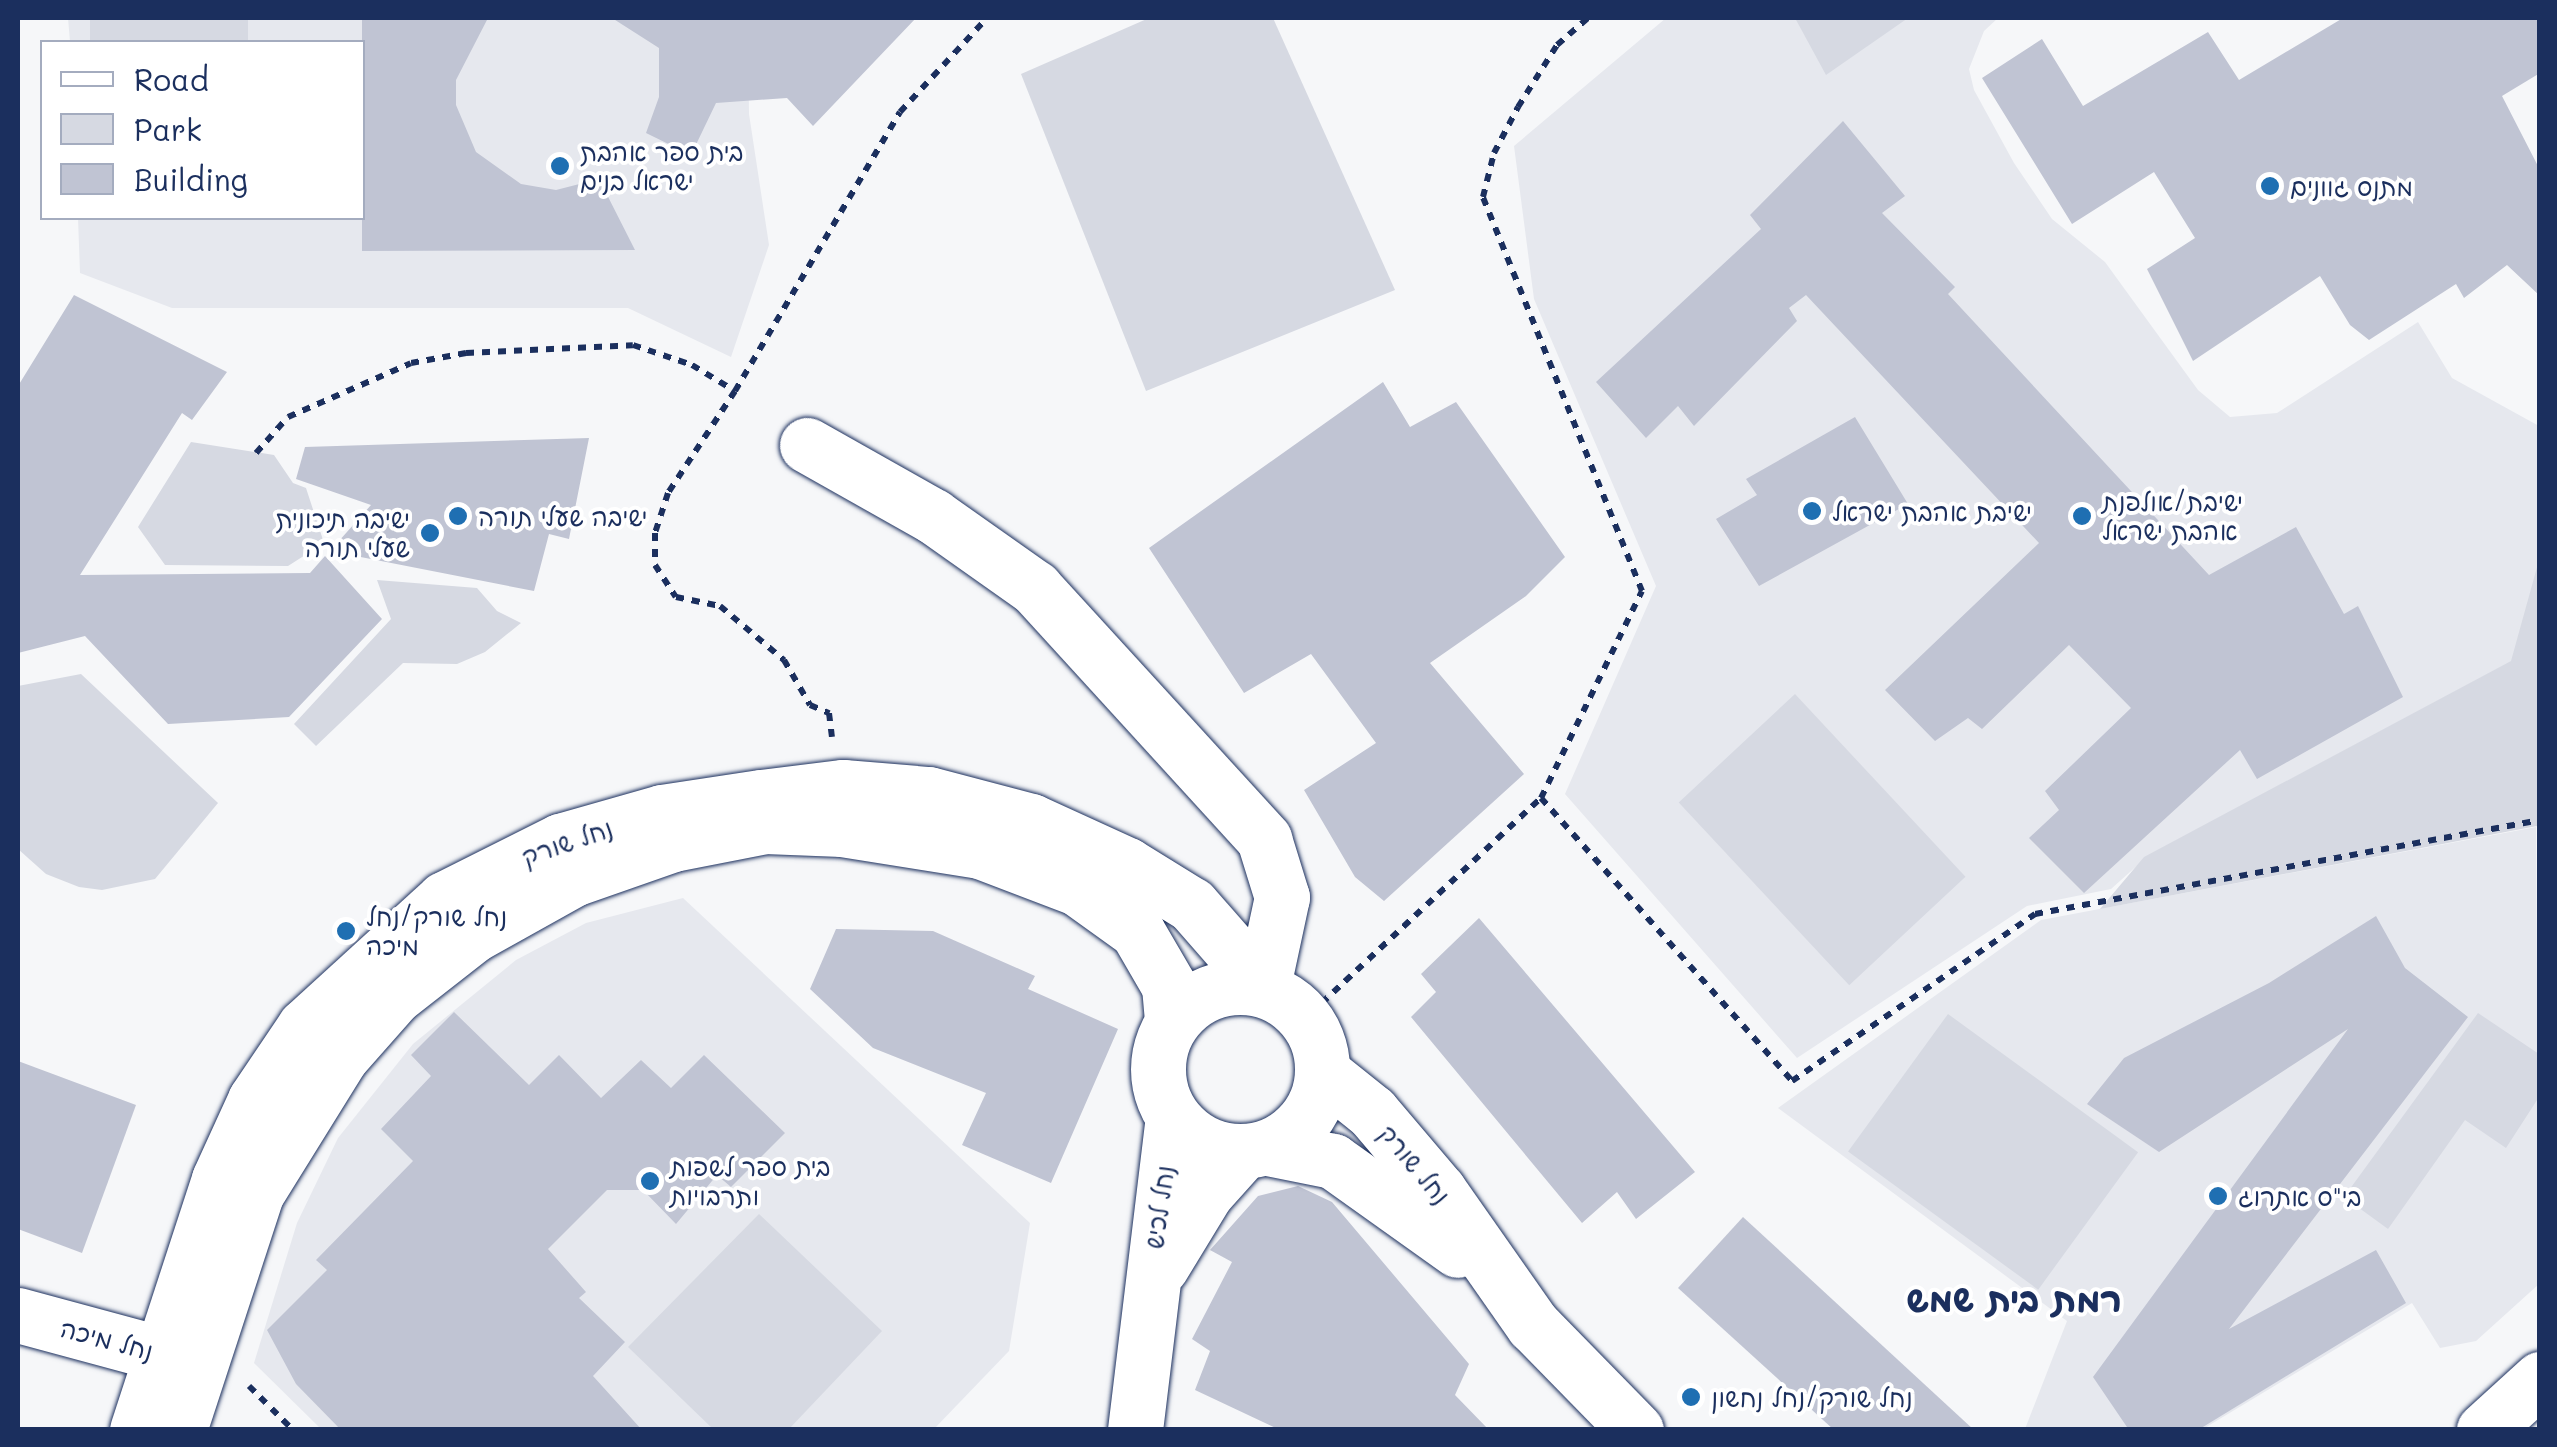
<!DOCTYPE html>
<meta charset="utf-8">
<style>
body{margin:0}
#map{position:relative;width:2557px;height:1447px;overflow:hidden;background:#f6f7f9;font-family:Mali,"Playpen Sans Hebrew",sans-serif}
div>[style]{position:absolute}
.built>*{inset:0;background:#e6e8ee}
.green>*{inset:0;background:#d6d9e2;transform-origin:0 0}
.building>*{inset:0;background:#c0c4d3}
.path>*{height:6px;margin-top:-3px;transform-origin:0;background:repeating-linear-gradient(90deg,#1b2f5e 0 8px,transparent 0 16px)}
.roads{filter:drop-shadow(0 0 2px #1b2f5e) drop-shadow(0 0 2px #1b2f5e)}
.minor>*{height:55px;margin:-27.5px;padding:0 27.5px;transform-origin:27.5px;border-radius:27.5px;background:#fff}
.tertiary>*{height:55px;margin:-27.5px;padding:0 27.5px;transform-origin:27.5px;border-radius:27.5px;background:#fff}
.tertiary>.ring{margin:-27.5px;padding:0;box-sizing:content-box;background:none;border:55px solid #fff;border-radius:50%}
.dots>*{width:28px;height:28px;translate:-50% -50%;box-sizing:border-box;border:5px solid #fff;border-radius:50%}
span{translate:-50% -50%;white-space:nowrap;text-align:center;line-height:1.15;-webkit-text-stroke:8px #fff;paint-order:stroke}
.poi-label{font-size:25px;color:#1b2f5e}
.left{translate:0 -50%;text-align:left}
.right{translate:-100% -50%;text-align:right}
.street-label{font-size:25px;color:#1b2f5e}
.district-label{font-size:35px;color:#1b2f5e;font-weight:700}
.frame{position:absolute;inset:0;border:20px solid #1b2f5e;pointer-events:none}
.legend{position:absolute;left:40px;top:40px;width:325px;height:180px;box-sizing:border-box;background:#fff;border:2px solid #a4acbf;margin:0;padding:12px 18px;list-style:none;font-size:30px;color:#1b2f5e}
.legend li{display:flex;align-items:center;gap:20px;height:50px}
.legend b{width:50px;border:2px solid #a4acbf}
</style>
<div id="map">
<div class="built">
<div style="clip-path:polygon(68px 18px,748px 18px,749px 114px,769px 245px,731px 357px,628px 308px,172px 308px,80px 273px,78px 218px,362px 218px,362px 42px,70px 42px)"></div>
<div style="clip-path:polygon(1666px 18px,1998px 18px,1984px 31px,1969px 69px,1974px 90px,2014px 163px,2052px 219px,2105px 262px,2198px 390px,2230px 417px,2277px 413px,2418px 322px,2452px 378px,2539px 426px,2539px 563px,2512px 661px,2149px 855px,2111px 889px,2027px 906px,1797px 1058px,1565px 794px,1656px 586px,1534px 299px,1514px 146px)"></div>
<div style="clip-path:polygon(2536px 827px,2539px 1284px,2476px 1341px,2440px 1348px,2412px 1303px,2203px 1429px,2025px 1429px,2067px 1321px,1778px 1108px,2041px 920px)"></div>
<div style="clip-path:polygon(683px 898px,1030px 1223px,1009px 1351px,934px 1429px,321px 1429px,254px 1363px,297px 1223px,338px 1138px,413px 1044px,516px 960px,586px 923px)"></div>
</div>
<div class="green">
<div style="left:90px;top:18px;width:158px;height:24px"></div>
<div style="clip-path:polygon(1149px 18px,1273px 18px,1395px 290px,1146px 391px,1021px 74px)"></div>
<div style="clip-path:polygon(1795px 18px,1908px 18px,1826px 75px)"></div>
<div style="clip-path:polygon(191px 442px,274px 455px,293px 483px,306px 488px,324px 543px,288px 566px,165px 565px,138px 527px)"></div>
<div style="clip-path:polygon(2539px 560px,2539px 831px,2537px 826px,2100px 909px,2144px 857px,2511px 661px)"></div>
<div style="clip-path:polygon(377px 580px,477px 588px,497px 611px,521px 623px,485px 652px,457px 664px,403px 663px,316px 746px,294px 724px,391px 619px)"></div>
<div style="clip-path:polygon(81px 674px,218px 803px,155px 879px,102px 890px,79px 887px,46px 874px,18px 849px,18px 686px)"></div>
<div style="left:1795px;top:694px;width:250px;height:159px;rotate:47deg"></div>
<div style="clip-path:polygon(2478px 1013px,2539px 1054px,2539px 1097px,2506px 1148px,2465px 1120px,2388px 1229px,2344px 1197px)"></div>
<div style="left:1948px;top:1014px;width:235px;height:170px;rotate:36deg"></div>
<div style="clip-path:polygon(759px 1214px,882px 1331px,789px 1429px,713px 1429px,628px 1347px)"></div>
</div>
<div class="building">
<div style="clip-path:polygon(362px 18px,488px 18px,456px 80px,456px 105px,476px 152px,521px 184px,556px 190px,599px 179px,635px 250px,362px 251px)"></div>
<div style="clip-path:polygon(612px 18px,916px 18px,813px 126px,787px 98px,716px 103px,691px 155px,646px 133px,659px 97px,659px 48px)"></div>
<div style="clip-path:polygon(2343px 18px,2540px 18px,2540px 73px,2502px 96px,2540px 170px,2540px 296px,2507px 265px,2464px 298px,2456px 284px,2369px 340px,2350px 325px,2320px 276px,2193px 361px,2147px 269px,2195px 238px,2154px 172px,2072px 224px,1982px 78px,2042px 39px,2083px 106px,2208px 32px,2239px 80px)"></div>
<div style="clip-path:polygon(1843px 121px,1905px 196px,1882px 213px,1955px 287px,1948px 294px,2209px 575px,2296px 527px,2344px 614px,2358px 606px,2403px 697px,2257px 779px,2240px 750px,2084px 893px,2029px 838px,2059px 810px,2045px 791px,2131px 708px,2069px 645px,1982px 729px,1968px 718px,1935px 741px,1885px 690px,2039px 543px,1806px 295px,1789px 308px,1797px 321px,1694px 426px,1678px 406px,1646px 438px,1596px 382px,1761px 229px,1750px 215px)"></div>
<div style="clip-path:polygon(74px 295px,227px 372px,192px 420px,182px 413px,80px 575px,310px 573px,325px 556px,382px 619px,289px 717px,168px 724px,85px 636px,18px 653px,18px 386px)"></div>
<div style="clip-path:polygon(1383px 382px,1410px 427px,1456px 402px,1565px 557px,1526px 596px,1430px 663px,1524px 774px,1384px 901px,1355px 877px,1304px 790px,1376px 743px,1311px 654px,1244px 693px,1149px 548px)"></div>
<div style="clip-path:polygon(1855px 417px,1908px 504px,1759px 586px,1716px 519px,1757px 495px,1746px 479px)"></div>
<div style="clip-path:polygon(589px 438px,569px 539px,549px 534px,534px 591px,330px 551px,371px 505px,296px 479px,305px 447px)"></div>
<div style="clip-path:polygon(2376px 916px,2405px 968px,2468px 1017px,2229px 1329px,2376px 1250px,2406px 1303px,2198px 1430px,2129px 1430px,2093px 1377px,2348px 1029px,2159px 1152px,2087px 1104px,2124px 1058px,2269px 983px)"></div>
<div style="clip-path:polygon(1479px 918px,1695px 1172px,1636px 1219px,1617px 1192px,1582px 1223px,1411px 1017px,1436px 992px,1421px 974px)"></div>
<div style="clip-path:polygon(836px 929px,933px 931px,1035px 976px,1028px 989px,1118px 1029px,1051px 1183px,962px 1145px,986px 1093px,873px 1048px,810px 989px)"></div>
<div style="clip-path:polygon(454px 1012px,529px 1085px,559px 1055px,601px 1098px,641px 1060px,671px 1088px,704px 1055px,785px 1133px,731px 1187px,717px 1175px,676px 1224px,643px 1190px,607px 1190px,548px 1249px,586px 1292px,579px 1298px,625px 1342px,593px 1376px,642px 1430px,341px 1430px,296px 1384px,267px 1330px,327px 1270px,316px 1260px,413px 1161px,381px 1129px,431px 1076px,411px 1055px)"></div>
<div style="clip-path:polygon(18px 1061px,136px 1105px,82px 1253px,18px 1229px)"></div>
<div style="clip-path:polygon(1298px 1186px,1332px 1202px,1469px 1364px,1455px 1395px,1489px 1430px,1280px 1430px,1195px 1390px,1210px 1351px,1192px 1339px,1232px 1262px,1210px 1250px,1258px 1196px)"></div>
<div style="clip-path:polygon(1743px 1217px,1974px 1430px,1834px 1430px,1678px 1288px)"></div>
</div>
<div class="path">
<div style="left:735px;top:391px;width:122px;rotate:123.3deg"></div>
<div style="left:668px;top:493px;width:42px;rotate:108deg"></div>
<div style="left:655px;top:533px;width:32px;rotate:90deg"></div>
<div style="left:655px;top:565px;width:38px;rotate:57deg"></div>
<div style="left:676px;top:597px;width:45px;rotate:11.6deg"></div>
<div style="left:720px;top:606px;width:84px;rotate:40.2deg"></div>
<div style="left:784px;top:660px;width:52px;rotate:60deg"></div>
<div style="left:810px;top:705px;width:21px;rotate:23deg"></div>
<div style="left:829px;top:713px;width:24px;rotate:83deg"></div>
<div style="left:256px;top:453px;width:48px;rotate:-48.4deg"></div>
<div style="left:288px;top:417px;width:134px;rotate:-23.7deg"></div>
<div style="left:411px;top:363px;width:56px;rotate:-10.3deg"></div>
<div style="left:466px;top:353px;width:167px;rotate:-2.7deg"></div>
<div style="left:633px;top:345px;width:62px;rotate:18.7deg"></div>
<div style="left:692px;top:365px;width:50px;rotate:31.2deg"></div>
<div style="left:735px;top:391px;width:324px;rotate:-59.4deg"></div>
<div style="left:900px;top:112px;width:128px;rotate:-47.2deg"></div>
<div style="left:1541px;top:798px;width:378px;rotate:48.4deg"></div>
<div style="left:1792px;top:1081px;width:295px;rotate:-34.5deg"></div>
<div style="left:2035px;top:914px;width:514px;rotate:-10.54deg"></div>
<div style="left:1310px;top:1014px;width:316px;rotate:-43.1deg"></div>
<div style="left:1541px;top:798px;width:230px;rotate:-64deg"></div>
<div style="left:1642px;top:591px;width:425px;rotate:-112deg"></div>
<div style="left:1483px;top:197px;width:45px;rotate:-76deg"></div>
<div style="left:1494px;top:153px;width:52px;rotate:-62.4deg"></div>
<div style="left:1518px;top:107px;width:73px;rotate:-57.8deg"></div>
<div style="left:1557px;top:45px;width:41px;rotate:-41.1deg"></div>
<div style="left:249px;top:1386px;width:62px;rotate:45deg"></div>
</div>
<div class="roads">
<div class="minor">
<div style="left:807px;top:445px;width:145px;rotate:29.4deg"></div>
<div style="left:933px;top:516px;width:125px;rotate:35.2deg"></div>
<div style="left:1035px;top:588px;width:340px;rotate:47.6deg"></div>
<div style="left:1264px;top:839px;width:61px;rotate:72.8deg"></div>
<div style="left:1282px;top:897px;width:91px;rotate:102.1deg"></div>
<div style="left:1161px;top:1267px;width:87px;rotate:-58.7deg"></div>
<div style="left:1206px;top:1193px;width:54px;rotate:-48deg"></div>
<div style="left:18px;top:1315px;width:184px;rotate:15.1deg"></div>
<div style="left:1135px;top:1430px;width:314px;rotate:-83.1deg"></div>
</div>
<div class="tertiary">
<div class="ring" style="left:1158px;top:987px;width:109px;height:109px"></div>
<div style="left:1322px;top:1072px;width:64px;rotate:38.7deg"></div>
<div style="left:1372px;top:1112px;width:104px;rotate:49.7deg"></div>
<div style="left:1439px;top:1191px;width:164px;rotate:55deg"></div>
<div style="left:1533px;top:1325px;width:147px;rotate:45.6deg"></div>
<div style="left:1268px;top:1148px;width:66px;rotate:11.3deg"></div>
<div style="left:1333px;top:1161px;width:153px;rotate:35.5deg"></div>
<div style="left:137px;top:1430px;width:264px;rotate:-71.9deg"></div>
<div style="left:219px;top:1179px;width:87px;rotate:-65.5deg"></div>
<div style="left:255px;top:1100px;width:89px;rotate:-56deg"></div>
<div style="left:305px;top:1026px;width:188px;rotate:-42.4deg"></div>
<div style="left:444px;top:899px;width:130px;rotate:-26.6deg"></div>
<div style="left:560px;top:841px;width:106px;rotate:-15.9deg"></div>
<div style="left:662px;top:812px;width:100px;rotate:-8.6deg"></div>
<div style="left:761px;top:797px;width:83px;rotate:-7deg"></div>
<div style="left:843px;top:787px;width:86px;rotate:4.7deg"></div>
<div style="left:929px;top:794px;width:106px;rotate:14.8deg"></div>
<div style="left:1031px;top:821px;width:106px;rotate:24.6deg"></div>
<div style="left:1127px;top:865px;width:76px;rotate:31.6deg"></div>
<div style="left:1192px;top:905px;width:108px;rotate:48.8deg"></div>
<div style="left:179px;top:1430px;width:248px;rotate:-71.9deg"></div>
<div style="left:256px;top:1194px;width:161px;rotate:-58.2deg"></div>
<div style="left:341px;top:1057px;width:81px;rotate:-48.5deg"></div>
<div style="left:395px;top:996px;width:99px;rotate:-38deg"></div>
<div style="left:473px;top:935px;width:115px;rotate:-29.2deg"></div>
<div style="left:573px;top:879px;width:106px;rotate:-19.3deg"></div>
<div style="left:673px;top:844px;width:94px;rotate:-11.1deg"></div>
<div style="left:765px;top:826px;width:77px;rotate:2.2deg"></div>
<div style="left:842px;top:829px;width:140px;rotate:9.1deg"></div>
<div style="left:980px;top:851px;width:104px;rotate:20.9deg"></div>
<div style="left:1077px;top:888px;width:74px;rotate:35.6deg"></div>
<div style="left:1137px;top:931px;width:64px;rotate:59.8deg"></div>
<div style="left:1169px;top:986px;width:35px;rotate:85deg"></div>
<div style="left:2484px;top:1430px;width:76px;rotate:-42.3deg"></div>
</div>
</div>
<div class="dots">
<div style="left:560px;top:166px;background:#1f6fb2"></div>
<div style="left:2270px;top:186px;background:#1f6fb2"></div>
<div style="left:1812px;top:511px;background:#1f6fb2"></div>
<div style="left:458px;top:516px;background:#1f6fb2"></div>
<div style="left:2082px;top:516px;background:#1f6fb2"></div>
<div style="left:430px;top:533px;background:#1f6fb2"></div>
<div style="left:346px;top:931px;background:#1f6fb2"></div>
<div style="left:650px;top:1181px;background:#1f6fb2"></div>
<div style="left:2218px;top:1196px;background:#1f6fb2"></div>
<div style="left:1691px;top:1397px;background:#1f6fb2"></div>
</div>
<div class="poi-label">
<span class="left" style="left:580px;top:166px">בית ספר אהבת<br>ישראל בנים</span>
<span class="left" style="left:2290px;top:186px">מתנס גוונים</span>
<span class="left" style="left:2102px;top:516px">ישיבת/אולפנת<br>אהבת ישראל</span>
<span class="left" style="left:1832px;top:511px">ישיבת אהבת ישראל</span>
<span class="left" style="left:478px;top:516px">ישיבה שעלי תורה</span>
<span class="right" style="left:410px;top:533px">ישיבה תיכונית<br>שעלי תורה</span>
<span class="left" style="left:366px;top:931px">נחל שורק/נחל<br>מיכה</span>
<span class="left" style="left:670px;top:1181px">בית ספר לשפות<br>ותרבויות</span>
<span class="left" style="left:2238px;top:1196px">בי"ס אתרוג</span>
<span class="left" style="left:1711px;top:1397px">נחל שורק/נחל נחשון</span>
</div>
<div class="street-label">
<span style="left:567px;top:842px;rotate:-19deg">נחל שורק</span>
<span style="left:1415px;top:1164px;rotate:50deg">נחל שורק</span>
<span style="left:1159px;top:1207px;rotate:-82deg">נחל לכיש</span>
<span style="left:107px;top:1339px;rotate:15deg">נחל מיכה</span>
</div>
<div class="district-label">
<span style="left:2014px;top:1298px">רמת בית שמש</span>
</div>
<div class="frame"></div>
<ul class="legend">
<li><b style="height:12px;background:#fff"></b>Road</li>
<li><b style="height:28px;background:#d6d9e2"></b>Park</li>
<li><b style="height:28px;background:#c0c4d3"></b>Building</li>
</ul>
</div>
